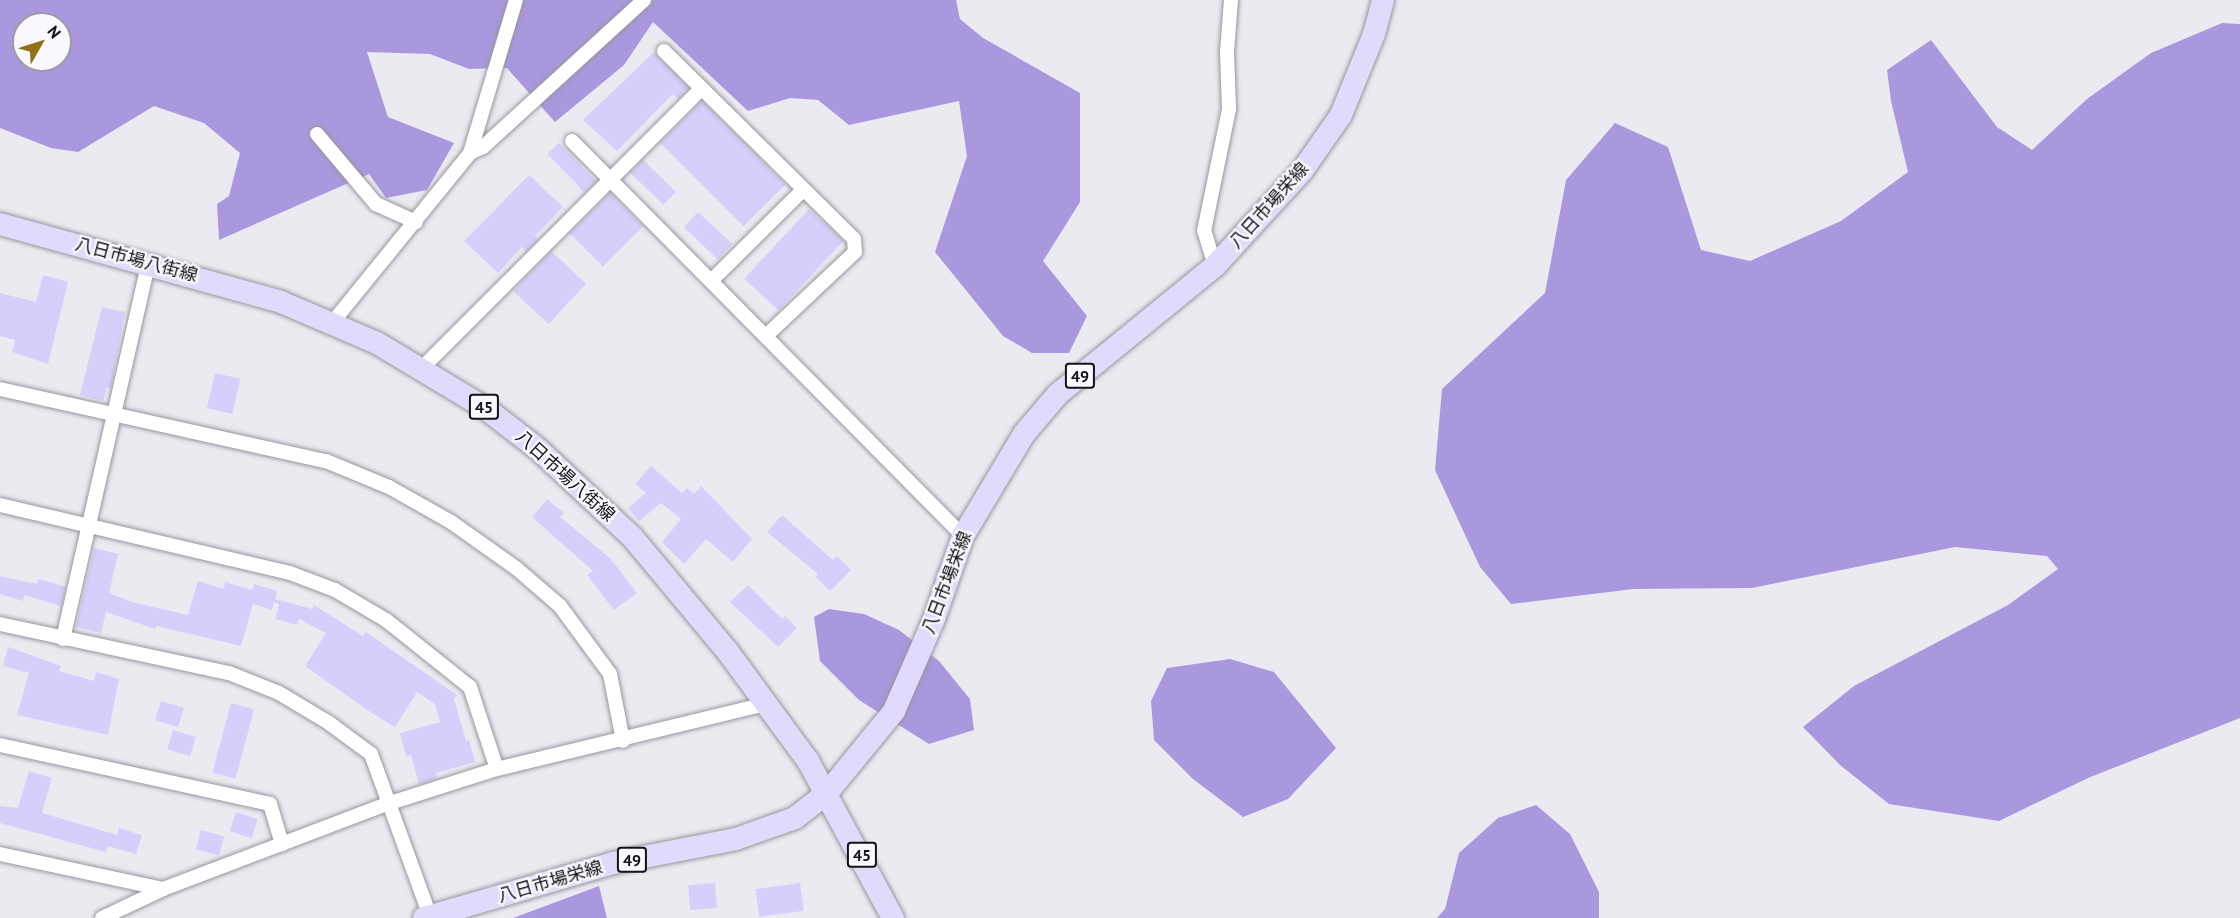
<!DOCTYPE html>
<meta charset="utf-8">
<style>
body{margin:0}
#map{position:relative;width:2240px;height:918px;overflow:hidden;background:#eceaf1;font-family:"PT Sans","Noto Sans JP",sans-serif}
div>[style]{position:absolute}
.forest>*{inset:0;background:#aa98df}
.building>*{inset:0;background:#d8cefb;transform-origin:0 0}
.roads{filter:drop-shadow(0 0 2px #98979d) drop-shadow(0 0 2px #98979d)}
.street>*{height:14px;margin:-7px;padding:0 7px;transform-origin:7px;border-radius:7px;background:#fff}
.primary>*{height:22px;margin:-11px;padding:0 11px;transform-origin:11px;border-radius:11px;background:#e2dafb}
span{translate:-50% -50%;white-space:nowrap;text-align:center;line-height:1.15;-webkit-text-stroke:4.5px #f9f8fe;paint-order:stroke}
.shield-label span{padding:2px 4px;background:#f9f8fe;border:2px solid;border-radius:4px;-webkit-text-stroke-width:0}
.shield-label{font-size:16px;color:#141315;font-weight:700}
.street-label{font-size:18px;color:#141315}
.north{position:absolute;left:12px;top:12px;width:60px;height:60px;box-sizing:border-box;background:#f9f8fe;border:2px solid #9d9ca1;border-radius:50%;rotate:51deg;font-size:16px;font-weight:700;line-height:24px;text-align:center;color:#141315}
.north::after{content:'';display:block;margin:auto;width:21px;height:27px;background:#937018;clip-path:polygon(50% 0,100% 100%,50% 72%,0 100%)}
</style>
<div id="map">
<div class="forest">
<div style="clip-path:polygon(evenodd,0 0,956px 0,960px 19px,983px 38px,1080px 93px,1080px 202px,1043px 261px,1087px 316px,1069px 353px,1032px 353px,1003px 336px,935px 252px,967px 156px,959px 101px,849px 125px,818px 100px,790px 98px,748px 111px,653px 22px,624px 65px,555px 122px,507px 68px,469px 69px,430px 54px,367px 52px,388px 117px,454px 143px,427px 190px,386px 198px,369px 174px,219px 240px,217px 204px,229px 196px,240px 153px,204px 123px,154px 106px,78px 152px,51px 148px,0 128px,0 0,24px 24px,60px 24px,60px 60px,24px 60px,24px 24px)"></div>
<div style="clip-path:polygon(2222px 23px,2240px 24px,2240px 718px,2088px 778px,1999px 821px,1889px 804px,1840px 765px,1803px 727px,1854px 686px,2008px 605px,2058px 569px,2047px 556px,1955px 547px,1752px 588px,1633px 589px,1511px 604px,1480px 567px,1435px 470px,1442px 389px,1545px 293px,1566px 180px,1615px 123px,1668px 147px,1701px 250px,1750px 261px,1841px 221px,1908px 172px,1891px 101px,1887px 70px,1931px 40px,1997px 127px,2032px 150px,2087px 99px,2151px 53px)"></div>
<div style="clip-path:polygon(829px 609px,864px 614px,899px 630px,939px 661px,970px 699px,974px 730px,929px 744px,859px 700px,820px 661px,814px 617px)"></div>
<div style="clip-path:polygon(1230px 659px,1274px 672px,1336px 748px,1288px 799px,1243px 817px,1193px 779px,1154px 740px,1151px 701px,1167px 668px)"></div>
<div style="clip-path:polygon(1536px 805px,1570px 834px,1599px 892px,1599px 918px,1437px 918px,1445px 909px,1459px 853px,1498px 818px)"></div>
<div style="clip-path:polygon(599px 886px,607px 918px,513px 918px)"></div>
</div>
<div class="building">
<div style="clip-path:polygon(654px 52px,689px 88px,678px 99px,673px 94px,617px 151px,583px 120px)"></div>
<div style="left:702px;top:101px;width:118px;height:59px;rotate:45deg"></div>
<div style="left:559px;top:143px;width:53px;height:16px;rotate:46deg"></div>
<div style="left:643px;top:160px;width:46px;height:18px;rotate:44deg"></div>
<div style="clip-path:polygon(529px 175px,563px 207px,535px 236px,538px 239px,526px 251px,522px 247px,498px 273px,464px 241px)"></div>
<div style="left:610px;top:193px;width:47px;height:57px;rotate:45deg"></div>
<div style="left:809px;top:209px;width:47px;height:95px;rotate:43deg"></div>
<div style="left:698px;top:212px;width:47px;height:21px;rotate:43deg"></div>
<div style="left:551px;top:251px;width:48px;height:55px;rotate:43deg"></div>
<div style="clip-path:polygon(43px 275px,68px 282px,48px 364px,12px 352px,15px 340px,0 336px,0 293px,36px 302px)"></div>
<div style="clip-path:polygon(102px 307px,125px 312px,111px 388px,107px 387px,103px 401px,80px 395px)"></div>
<div style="left:215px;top:373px;width:26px;height:36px;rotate:13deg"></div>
<div style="clip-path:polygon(651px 466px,682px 493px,687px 488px,694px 494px,701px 486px,752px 539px,733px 562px,706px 539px,684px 564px,662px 542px,681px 519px,661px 503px,639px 521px,628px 508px,646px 493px,635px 484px)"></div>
<div style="clip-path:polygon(547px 499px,564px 513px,560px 517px,610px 558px,637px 593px,614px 610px,587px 575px,593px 571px,532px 517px)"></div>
<div style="clip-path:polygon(782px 515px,833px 560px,837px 556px,851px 570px,830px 591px,816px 577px,818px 574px,767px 532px)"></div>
<div style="clip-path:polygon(94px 548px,118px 554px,109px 593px,132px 602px,188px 615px,198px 581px,224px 589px,225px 582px,252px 590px,254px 584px,277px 591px,275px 599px,312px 609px,314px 605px,363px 636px,366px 632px,457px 695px,454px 699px,466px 741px,469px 740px,475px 762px,436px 773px,437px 779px,419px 784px,411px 755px,406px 756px,400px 733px,440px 722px,435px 704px,417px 692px,395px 727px,373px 714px,305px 666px,326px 633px,299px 619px,297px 625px,275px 619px,279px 605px,274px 602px,272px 610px,253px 604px,241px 646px,156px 626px,155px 629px,106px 612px,101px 633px,76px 627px)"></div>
<div style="clip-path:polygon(0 576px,37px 584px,39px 579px,66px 587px,61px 606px,24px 595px,23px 601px,0 594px)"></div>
<div style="clip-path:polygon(748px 585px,782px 619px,785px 616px,797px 628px,778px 647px,730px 602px)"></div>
<div style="clip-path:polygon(8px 647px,61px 666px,59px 671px,94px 681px,96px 672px,119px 679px,108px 735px,17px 715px,29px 673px,3px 666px)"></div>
<div style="left:161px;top:701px;width:24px;height:20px;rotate:17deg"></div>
<div style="left:231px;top:703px;width:24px;height:72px;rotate:15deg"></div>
<div style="left:173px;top:730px;width:24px;height:20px;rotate:17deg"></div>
<div style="clip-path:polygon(29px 771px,52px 778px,42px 813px,117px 835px,119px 828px,142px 835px,136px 854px,108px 846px,106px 852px,0 823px,0 806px,18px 808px)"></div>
<div style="left:236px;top:812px;width:23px;height:20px;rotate:18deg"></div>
<div style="left:201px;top:830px;width:24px;height:20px;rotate:15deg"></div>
<div style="left:715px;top:883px;width:25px;height:27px;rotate:85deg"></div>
<div style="left:800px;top:883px;width:28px;height:45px;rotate:82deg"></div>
</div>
<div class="roads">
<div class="street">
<div style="left:664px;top:51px;width:267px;rotate:44.7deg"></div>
<div style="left:854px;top:239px;width:13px;rotate:86deg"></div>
<div style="left:855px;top:252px;width:122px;rotate:136.7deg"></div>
<div style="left:317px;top:134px;width:92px;rotate:49.9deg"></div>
<div style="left:376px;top:204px;width:44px;rotate:24.2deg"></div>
<div style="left:572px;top:141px;width:556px;rotate:45.29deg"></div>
<div style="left:470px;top:153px;width:14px;rotate:-25deg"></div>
<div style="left:483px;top:147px;width:218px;rotate:-42.4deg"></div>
<div style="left:1215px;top:266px;width:37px;rotate:-107deg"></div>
<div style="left:1204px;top:231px;width:125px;rotate:-78.4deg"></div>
<div style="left:1229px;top:109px;width:57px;rotate:-92deg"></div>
<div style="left:1227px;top:52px;width:52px;rotate:-85.6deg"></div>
<div style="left:711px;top:281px;width:129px;rotate:-44.7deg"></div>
<div style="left:332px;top:323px;width:219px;rotate:-50.9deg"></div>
<div style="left:470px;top:153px;width:160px;rotate:-73.3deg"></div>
<div style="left:422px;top:368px;width:395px;rotate:-45deg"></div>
<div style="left:0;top:389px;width:334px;rotate:12.5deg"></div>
<div style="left:326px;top:461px;width:68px;rotate:22.4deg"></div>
<div style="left:389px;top:487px;width:71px;rotate:29.4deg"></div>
<div style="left:451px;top:522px;width:80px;rotate:35.3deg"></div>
<div style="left:516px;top:568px;width:58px;rotate:40.8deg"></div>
<div style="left:560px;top:606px;width:84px;rotate:53.7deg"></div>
<div style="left:610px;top:674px;width:68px;rotate:79deg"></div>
<div style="left:0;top:505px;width:298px;rotate:13.2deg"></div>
<div style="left:290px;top:573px;width:48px;rotate:20.7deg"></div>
<div style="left:335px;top:590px;width:59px;rotate:30.5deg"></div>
<div style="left:386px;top:620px;width:107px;rotate:38.6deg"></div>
<div style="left:470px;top:687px;width:86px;rotate:71.8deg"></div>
<div style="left:0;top:624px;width:234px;rotate:12.1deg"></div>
<div style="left:229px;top:673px;width:54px;rotate:21.8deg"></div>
<div style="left:279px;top:693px;width:58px;rotate:31deg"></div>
<div style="left:329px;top:723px;width:52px;rotate:36.4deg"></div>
<div style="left:371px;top:754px;width:172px;rotate:70deg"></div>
<div style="left:63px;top:639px;width:385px;rotate:-77.2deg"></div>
<div style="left:0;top:745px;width:276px;rotate:12.3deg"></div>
<div style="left:270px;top:804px;width:42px;rotate:73.3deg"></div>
<div style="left:0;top:854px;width:167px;rotate:12.1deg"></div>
<div style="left:102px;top:918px;width:68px;rotate:-25.4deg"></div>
<div style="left:163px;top:889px;width:240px;rotate:-20.8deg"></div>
<div style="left:387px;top:804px;width:115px;rotate:-17.7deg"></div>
<div style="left:497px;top:769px;width:280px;rotate:-13.6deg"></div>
</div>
<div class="primary">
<div style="left:0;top:224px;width:292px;rotate:15.5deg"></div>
<div style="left:281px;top:302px;width:104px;rotate:23.1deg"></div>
<div style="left:377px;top:343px;width:126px;rotate:31deg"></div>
<div style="left:485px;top:408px;width:67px;rotate:37.7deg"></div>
<div style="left:538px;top:449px;width:130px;rotate:43.1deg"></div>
<div style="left:633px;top:538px;width:148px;rotate:50.2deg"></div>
<div style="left:728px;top:652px;width:135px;rotate:53.7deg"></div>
<div style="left:808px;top:761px;width:179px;rotate:61.6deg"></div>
<div style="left:424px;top:918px;width:197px;rotate:-16.2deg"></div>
<div style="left:613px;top:863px;width:125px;rotate:-11deg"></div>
<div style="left:736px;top:839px;width:63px;rotate:-19.6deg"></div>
<div style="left:795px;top:818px;width:41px;rotate:-38deg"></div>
<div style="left:827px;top:793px;width:106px;rotate:-50.7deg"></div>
<div style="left:894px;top:711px;width:100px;rotate:-66.5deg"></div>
<div style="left:934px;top:619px;width:88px;rotate:-70.7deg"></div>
<div style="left:963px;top:536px;width:119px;rotate:-59.1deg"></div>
<div style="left:1024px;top:434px;width:52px;rotate:-49.6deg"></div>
<div style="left:1058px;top:394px;width:203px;rotate:-39.2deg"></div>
<div style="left:1215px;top:266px;width:129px;rotate:-47.5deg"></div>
<div style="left:1302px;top:171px;width:68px;rotate:-55.1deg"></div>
<div style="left:1341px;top:115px;width:87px;rotate:-67.8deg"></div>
<div style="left:1374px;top:34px;width:35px;rotate:-75deg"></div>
</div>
</div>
<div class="shield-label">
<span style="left:1080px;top:376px">49</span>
<span style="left:484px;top:407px">45</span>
<span style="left:862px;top:855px">45</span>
<span style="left:632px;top:860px">49</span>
</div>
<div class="street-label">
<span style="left:1269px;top:206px;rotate:-48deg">八日市場栄線</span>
<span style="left:136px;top:260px;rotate:15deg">八日市場八街線</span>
<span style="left:565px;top:476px;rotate:42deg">八日市場八街線</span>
<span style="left:947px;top:583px;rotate:-69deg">八日市場栄線</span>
<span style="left:550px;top:882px;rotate:-16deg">八日市場栄線</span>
</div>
<div class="north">N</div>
</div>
